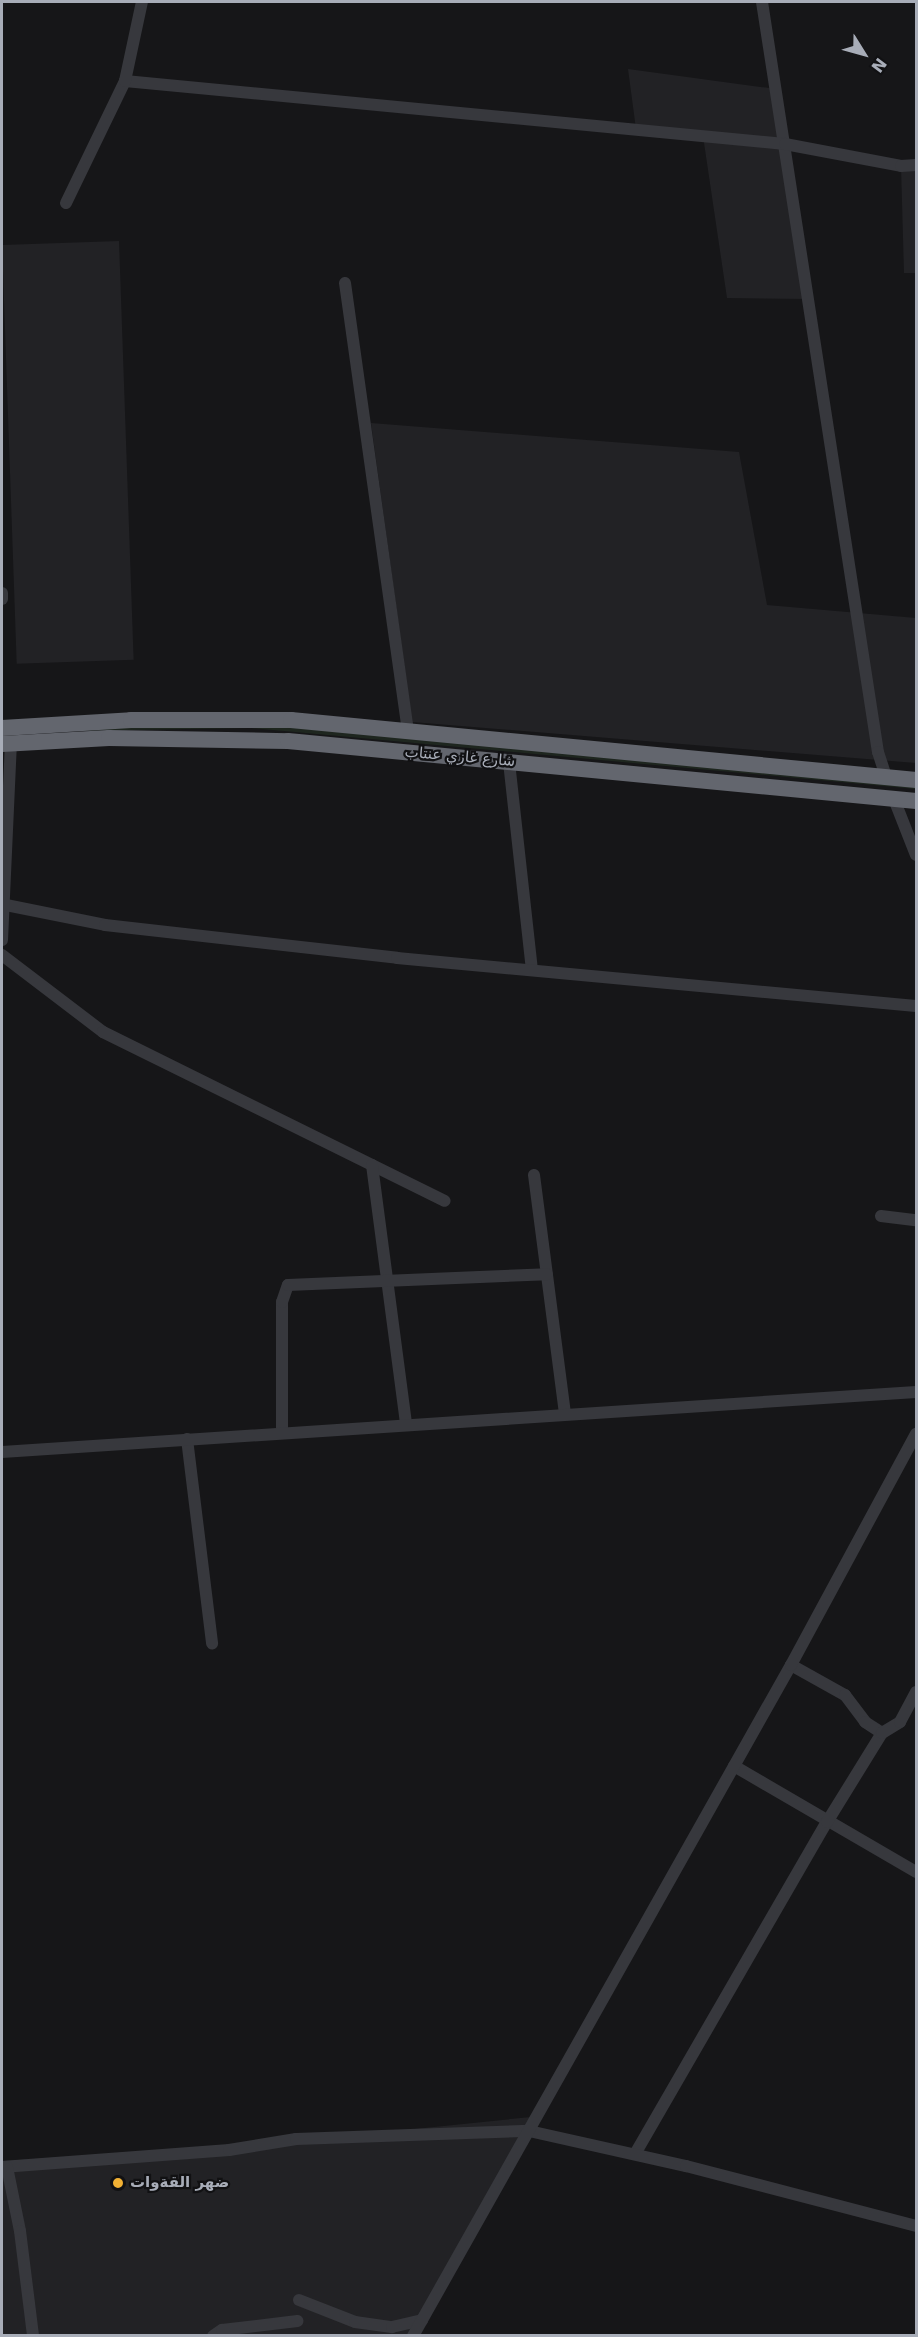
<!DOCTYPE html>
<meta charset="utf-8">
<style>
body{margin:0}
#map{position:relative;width:918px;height:2337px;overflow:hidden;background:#161618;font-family:"DejaVu Sans",Vazirmatn,sans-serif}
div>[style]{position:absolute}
.built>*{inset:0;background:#222225;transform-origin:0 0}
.green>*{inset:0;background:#1e261f}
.minor>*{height:12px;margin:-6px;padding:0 6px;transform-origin:6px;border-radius:6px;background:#37383d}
.highway>*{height:16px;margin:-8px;padding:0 8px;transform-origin:8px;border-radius:8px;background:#63666e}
.dots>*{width:16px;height:16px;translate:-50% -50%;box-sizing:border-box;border:3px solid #111113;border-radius:50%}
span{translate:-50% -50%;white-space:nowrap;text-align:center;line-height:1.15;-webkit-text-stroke:4.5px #111113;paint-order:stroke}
.street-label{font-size:15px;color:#a8adb8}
.poi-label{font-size:15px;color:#a8adb8;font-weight:700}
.left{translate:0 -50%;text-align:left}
.frame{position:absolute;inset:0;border:3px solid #a8adb8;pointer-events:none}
.north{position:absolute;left:834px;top:24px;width:60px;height:60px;-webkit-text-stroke:4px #111113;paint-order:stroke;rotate:127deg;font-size:16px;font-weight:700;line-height:24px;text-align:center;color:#a8adb8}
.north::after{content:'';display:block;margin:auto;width:21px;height:27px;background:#a8adb8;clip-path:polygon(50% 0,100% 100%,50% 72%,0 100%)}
</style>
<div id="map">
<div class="built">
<div style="clip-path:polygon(628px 69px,776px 89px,808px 299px,727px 298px,703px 136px,636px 129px)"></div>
<div style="clip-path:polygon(916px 165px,916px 273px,904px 273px,901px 166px)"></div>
<div style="left:119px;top:241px;width:419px;height:117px;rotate:88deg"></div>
<div style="clip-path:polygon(371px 423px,739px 452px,767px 605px,916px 618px,916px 763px,412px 722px)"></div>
<div style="clip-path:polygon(531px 2117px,413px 2335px,2px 2336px,2px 2161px,277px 2143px)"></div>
</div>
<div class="green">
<div style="clip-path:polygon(255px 723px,916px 785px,916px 789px,251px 728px,2px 732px)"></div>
</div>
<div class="minor">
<div style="left:762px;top:2px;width:759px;rotate:81.21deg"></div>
<div style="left:878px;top:752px;width:26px;rotate:72deg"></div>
<div style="left:125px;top:81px;width:663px;rotate:5.45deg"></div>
<div style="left:785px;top:144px;width:118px;rotate:10.7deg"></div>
<div style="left:901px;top:166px;width:15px;rotate:-4deg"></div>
<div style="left:66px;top:203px;width:136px;rotate:-64.2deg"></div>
<div style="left:125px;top:81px;width:81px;rotate:-77.9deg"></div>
<div style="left:345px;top:283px;width:452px;rotate:82deg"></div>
<div style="left:2px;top:593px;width:6px;rotate:90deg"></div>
<div style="left:509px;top:762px;width:209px;rotate:83.7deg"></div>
<div style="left:894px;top:799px;width:60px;rotate:68.6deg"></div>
<div style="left:6px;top:905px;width:101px;rotate:11.4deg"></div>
<div style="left:105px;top:925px;width:294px;rotate:6.4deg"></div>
<div style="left:397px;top:958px;width:521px;rotate:5.28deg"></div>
<div style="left:2px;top:940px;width:196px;rotate:-87.4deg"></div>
<div style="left:2px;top:955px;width:127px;rotate:37.3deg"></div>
<div style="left:103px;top:1032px;width:381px;rotate:26.3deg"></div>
<div style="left:372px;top:1165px;width:261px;rotate:82.5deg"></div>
<div style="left:534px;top:1175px;width:241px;rotate:82.6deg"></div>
<div style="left:881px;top:1216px;width:35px;rotate:7deg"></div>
<div style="left:282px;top:1432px;width:130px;rotate:-90deg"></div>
<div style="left:282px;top:1302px;width:18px;rotate:-71deg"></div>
<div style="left:288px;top:1285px;width:259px;rotate:-2.4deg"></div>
<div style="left:187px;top:1439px;width:206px;rotate:83deg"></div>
<div style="left:2px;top:1452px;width:916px;rotate:-3.76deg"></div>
<div style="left:791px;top:1665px;width:62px;rotate:29.1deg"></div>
<div style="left:845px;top:1695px;width:34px;rotate:53deg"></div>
<div style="left:865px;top:1722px;width:20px;rotate:33deg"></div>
<div style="left:734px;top:1766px;width:211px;rotate:30.2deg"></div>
<div style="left:635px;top:2154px;width:384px;rotate:-60deg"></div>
<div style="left:827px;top:1822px;width:105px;rotate:-58.3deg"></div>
<div style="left:882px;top:1733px;width:21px;rotate:-31deg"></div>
<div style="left:900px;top:1722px;width:34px;rotate:-62deg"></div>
<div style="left:2px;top:2167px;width:228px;rotate:-4.3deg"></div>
<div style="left:229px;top:2150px;width:68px;rotate:-9.3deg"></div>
<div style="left:296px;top:2139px;width:233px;rotate:-2deg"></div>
<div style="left:529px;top:2131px;width:161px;rotate:12.6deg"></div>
<div style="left:686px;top:2166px;width:238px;rotate:14.6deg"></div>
<div style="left:7px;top:2167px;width:65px;rotate:78.5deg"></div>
<div style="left:20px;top:2231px;width:106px;rotate:82.9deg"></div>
<div style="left:299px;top:2300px;width:60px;rotate:21.4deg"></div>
<div style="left:355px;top:2322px;width:37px;rotate:8deg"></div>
<div style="left:392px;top:2327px;width:31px;rotate:-13deg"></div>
<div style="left:213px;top:2336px;width:11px;rotate:-34deg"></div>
<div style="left:222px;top:2330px;width:76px;rotate:-6.8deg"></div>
<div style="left:413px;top:2336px;width:770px;rotate:-60.61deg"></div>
<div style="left:791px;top:1665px;width:263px;rotate:-61.6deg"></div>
</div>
<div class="highway">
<div style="left:2px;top:728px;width:129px;rotate:-3.5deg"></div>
<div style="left:131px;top:720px;width:160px"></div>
<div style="left:291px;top:720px;width:628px;rotate:5.48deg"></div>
<div style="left:2px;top:744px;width:107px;rotate:-3.2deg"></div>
<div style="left:109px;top:738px;width:179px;rotate:1deg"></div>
<div style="left:288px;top:741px;width:631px;rotate:5.46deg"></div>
</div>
<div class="dots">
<div style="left:118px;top:2183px;background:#f2b134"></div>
</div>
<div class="street-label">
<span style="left:460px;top:757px;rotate:5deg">شارع غازي عنتاب</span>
</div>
<div class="poi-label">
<span class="left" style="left:130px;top:2183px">ضهر القةوات</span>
</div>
<div class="frame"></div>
<div class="north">N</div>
</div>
